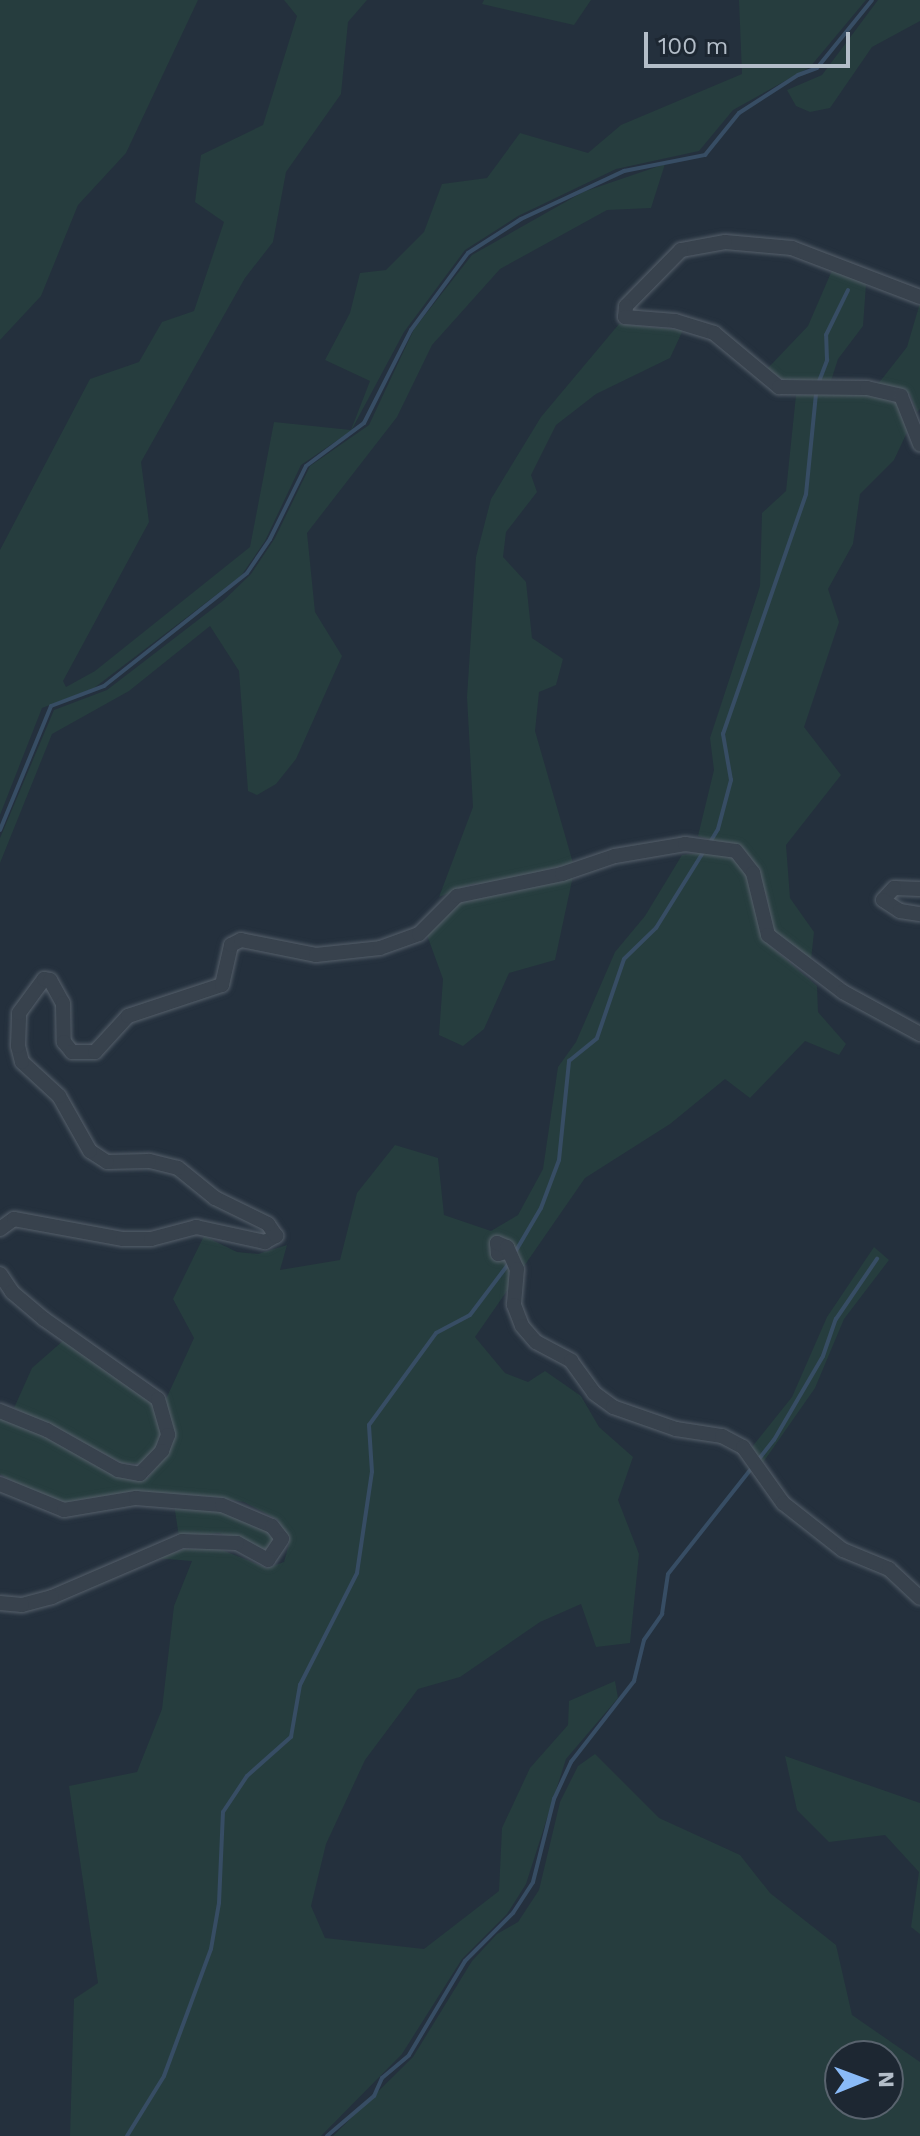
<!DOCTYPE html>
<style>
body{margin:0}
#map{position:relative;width:920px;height:2136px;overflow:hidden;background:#24303d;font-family:"Work Sans",sans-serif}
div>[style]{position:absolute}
.green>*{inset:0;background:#263d3e}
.stream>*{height:4px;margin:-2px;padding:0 2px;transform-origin:2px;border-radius:2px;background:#374d64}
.roads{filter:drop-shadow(0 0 2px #56606b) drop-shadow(0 0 2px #56606b)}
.street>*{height:14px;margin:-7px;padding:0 7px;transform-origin:7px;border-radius:7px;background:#38424d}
span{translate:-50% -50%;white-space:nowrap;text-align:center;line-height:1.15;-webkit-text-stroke:7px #1d2732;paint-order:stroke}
.north{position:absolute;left:824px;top:2040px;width:80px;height:80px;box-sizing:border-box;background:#1d2732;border:2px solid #59636e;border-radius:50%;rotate:89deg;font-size:22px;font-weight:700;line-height:32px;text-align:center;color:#b3bdc8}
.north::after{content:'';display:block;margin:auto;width:28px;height:36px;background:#89baf7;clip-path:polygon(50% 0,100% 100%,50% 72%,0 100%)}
.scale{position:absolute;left:644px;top:32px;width:206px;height:36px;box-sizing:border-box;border:4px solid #b3bdc8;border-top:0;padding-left:10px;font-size:24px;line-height:28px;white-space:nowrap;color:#b3bdc8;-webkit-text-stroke:6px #1d2732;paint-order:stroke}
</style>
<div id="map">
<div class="green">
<div style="clip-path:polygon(0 0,198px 0,126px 153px,78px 205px,41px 296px,0 340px)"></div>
<div style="clip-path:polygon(284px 0,367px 0,348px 22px,341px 94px,286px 172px,273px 242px,245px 278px,141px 462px,149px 522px,63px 681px,66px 687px,95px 671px,250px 547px,274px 422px,351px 430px,370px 381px,325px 360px,350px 313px,360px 273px,386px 270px,424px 232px,442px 184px,487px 178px,520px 133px,588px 153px,621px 125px,742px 74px,739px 0,866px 0,810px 67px,733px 110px,699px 151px,616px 169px,518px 216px,465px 250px,404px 332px,351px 431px,301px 465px,265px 541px,241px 576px,94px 688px,42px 708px,0 815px,0 550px,90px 379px,139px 362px,162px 322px,194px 311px,224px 222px,195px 202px,201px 155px,263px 125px,297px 16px)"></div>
<div style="clip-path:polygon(484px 0,591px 0,574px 25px,482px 4px)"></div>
<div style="clip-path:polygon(878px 0,920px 0,920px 21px,872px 47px,830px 108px,810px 112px,796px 106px,787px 90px,822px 75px)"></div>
<div style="clip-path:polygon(665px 164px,651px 208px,607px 210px,500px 269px,432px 345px,397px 417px,307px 533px,315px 612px,342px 656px,296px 759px,276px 784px,257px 795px,248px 791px,239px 671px,210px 626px,129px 691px,52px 734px,0 863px,0 838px,54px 710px,107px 690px,224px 600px,251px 574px,275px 538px,310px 466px,369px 425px,414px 329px,472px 255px,583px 192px)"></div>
<div style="clip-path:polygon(833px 268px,866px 284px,863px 326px,838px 359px,830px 384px,783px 380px,767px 369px,808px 326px)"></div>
<div style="clip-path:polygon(920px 303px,920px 409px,917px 412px,910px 394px,878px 384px,907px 347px)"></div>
<div style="clip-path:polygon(619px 324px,683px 330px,670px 358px,596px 394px,556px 425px,531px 475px,537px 492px,506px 532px,503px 557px,526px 582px,532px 638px,563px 659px,556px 685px,539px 692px,535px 731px,573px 863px,498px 883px,472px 884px,439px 897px,473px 807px,467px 697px,476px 557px,491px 499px,541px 417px)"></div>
<div style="clip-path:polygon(866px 393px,897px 399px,910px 426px,894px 460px,860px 494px,853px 544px,828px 589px,839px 622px,804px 727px,841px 775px,786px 845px,790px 898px,814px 932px,811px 960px,771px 930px,767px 896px,740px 849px,698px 836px,714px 770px,710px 738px,760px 586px,762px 513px,786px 491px,796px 395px)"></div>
<div style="clip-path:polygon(715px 851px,732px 854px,750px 875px,762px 939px,817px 986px,818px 1012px,846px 1044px,839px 1055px,805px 1041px,750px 1098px,725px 1079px,670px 1124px,585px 1178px,475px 1337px,505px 1373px,528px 1382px,545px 1371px,581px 1396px,599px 1427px,633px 1457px,618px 1500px,639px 1554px,630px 1643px,596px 1647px,581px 1604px,540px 1622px,460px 1677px,418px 1689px,365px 1760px,326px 1844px,311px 1906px,325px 1938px,424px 1949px,499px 1891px,502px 1828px,530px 1768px,568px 1725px,569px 1701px,615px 1681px,618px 1698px,566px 1759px,526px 1884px,507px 1914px,462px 1959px,402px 2054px,321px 2136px,70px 2136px,74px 1999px,98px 1983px,69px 1786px,137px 1772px,162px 1709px,174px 1606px,192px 1561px,156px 1558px,185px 1549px,217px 1548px,267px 1568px,284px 1562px,289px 1544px,278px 1520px,244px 1502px,216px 1497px,161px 1493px,63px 1504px,34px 1494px,0 1474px,0 1417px,46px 1435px,121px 1475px,148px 1478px,171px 1447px,166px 1399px,194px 1338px,173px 1299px,204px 1236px,237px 1252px,258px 1254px,287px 1245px,280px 1270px,340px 1260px,357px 1193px,395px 1145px,438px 1158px,444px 1215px,491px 1231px,518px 1215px,543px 1169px,558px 1067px,576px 1042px,615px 952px,645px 916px,682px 855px)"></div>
<div style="clip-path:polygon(573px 876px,555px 960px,509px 973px,484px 1029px,463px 1046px,439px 1035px,443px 979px,427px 935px,465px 897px,509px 893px)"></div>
<div style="clip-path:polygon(874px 1247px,889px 1260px,844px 1319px,815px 1388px,762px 1464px,752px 1447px,792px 1397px,827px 1317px)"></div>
<div style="clip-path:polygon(65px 1339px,153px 1401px,162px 1427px,159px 1449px,144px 1464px,122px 1463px,14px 1408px,32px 1368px)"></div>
<div style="clip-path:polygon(174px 1504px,228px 1511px,270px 1531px,274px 1541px,271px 1548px,260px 1549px,219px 1533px,179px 1537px)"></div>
<div style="clip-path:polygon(evenodd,595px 1754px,659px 1818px,740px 1855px,770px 1893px,836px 1945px,852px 2015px,920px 2062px,920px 2136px,333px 2136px,413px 2057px,472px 1961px,497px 1934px,518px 1922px,539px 1890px,560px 1802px,578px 1766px,595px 1754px,888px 2056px,888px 2104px,840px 2104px,840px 2056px,888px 2056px)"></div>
<div style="clip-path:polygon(785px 1756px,920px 1803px,920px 1934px,911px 1927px,919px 1872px,885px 1835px,829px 1842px,797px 1810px)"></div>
</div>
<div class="stream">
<div style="left:818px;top:384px;width:26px;rotate:-69deg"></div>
<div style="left:827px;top:360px;width:25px;rotate:-92deg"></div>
<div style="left:826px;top:335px;width:50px;rotate:-63.9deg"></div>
<div style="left:0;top:830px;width:134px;rotate:-67.6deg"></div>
<div style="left:51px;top:706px;width:57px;rotate:-20.7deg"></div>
<div style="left:104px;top:686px;width:182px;rotate:-38.3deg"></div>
<div style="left:247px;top:573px;width:41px;rotate:-55.9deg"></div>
<div style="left:270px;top:539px;width:81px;rotate:-63.7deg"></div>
<div style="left:306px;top:466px;width:72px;rotate:-36.6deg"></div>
<div style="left:364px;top:423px;width:104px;rotate:-63.2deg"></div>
<div style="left:411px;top:330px;width:96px;rotate:-53.5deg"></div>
<div style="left:468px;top:253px;width:63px;rotate:-32.7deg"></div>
<div style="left:521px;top:219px;width:114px;rotate:-25deg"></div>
<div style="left:624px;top:171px;width:83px;rotate:-11.2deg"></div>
<div style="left:705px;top:155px;width:54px;rotate:-51deg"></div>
<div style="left:739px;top:113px;width:70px;rotate:-32.8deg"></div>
<div style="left:798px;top:75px;width:20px;rotate:-20deg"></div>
<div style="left:817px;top:68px;width:87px;rotate:-51deg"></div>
<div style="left:709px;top:844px;width:17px;rotate:-59deg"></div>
<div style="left:718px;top:829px;width:51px;rotate:-75.1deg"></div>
<div style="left:731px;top:780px;width:47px;rotate:-99.9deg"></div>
<div style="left:723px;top:734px;width:254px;rotate:-70.9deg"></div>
<div style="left:806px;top:494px;width:101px;rotate:-84.3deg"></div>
<div style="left:514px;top:1254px;width:53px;rotate:-59.6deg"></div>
<div style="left:541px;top:1208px;width:51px;rotate:-69.4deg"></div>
<div style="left:559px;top:1160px;width:100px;rotate:-84.2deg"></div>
<div style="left:569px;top:1061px;width:36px;rotate:-39deg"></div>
<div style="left:597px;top:1038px;width:83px;rotate:-71.1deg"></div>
<div style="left:624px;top:959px;width:45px;rotate:-44.1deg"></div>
<div style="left:656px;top:928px;width:91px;rotate:-58.1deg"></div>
<div style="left:127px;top:2136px;width:70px;rotate:-58.3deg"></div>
<div style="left:164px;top:2076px;width:135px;rotate:-69.7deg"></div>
<div style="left:211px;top:1949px;width:47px;rotate:-80.1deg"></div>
<div style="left:219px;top:1903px;width:91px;rotate:-87.5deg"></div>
<div style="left:223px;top:1812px;width:43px;rotate:-56.3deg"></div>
<div style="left:247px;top:1776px;width:59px;rotate:-41.6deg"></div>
<div style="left:291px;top:1737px;width:53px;rotate:-80.2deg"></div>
<div style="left:300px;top:1685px;width:126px;rotate:-63deg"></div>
<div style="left:357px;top:1573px;width:102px;rotate:-81.6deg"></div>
<div style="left:372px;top:1472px;width:47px;rotate:-93.7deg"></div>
<div style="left:369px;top:1425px;width:114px;rotate:-53.9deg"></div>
<div style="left:436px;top:1333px;width:38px;rotate:-28deg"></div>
<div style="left:470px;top:1315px;width:66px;rotate:-53deg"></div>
<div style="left:327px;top:2136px;width:62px;rotate:-40.4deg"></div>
<div style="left:374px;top:2096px;width:20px;rotate:-66deg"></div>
<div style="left:382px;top:2078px;width:35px;rotate:-40deg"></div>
<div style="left:409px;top:2055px;width:109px;rotate:-59.2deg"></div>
<div style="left:465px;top:1961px;width:68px;rotate:-45deg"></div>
<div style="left:513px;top:1913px;width:37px;rotate:-57deg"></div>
<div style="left:533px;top:1882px;width:86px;rotate:-75.8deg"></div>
<div style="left:554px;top:1799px;width:41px;rotate:-65.3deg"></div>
<div style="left:571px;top:1762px;width:103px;rotate:-52.1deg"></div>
<div style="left:634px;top:1681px;width:42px;rotate:-76.3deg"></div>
<div style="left:644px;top:1640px;width:32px;rotate:-55deg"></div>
<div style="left:662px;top:1614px;width:40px;rotate:-81.5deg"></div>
<div style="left:668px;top:1574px;width:171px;rotate:-51.7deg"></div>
<div style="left:774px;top:1440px;width:97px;rotate:-59.7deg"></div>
<div style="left:823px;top:1356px;width:39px;rotate:-71deg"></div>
<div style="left:836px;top:1319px;width:73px;rotate:-55.7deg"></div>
</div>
<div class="roads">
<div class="street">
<div style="left:920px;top:297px;width:137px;rotate:-159.1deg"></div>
<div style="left:792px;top:248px;width:67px;rotate:-174.9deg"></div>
<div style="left:725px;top:242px;width:45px;rotate:169.7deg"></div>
<div style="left:681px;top:250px;width:78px;rotate:134.5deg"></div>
<div style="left:626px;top:306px;width:11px;rotate:95deg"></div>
<div style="left:625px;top:317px;width:50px;rotate:4.6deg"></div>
<div style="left:675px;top:321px;width:41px;rotate:17.1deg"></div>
<div style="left:714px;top:333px;width:85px;rotate:39.7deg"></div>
<div style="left:779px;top:387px;width:88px;rotate:0.7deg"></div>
<div style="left:867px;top:388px;width:35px;rotate:13deg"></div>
<div style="left:901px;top:396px;width:52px;rotate:68.4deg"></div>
<div style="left:920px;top:889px;width:26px;rotate:-178deg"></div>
<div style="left:894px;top:888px;width:16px;rotate:133deg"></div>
<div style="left:883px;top:900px;width:20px;rotate:33deg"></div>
<div style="left:900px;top:911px;width:20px;rotate:9deg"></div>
<div style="left:0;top:1229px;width:17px;rotate:-36deg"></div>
<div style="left:14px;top:1219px;width:111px;rotate:10.4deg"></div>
<div style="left:123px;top:1239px;width:28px"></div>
<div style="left:151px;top:1239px;width:47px;rotate:-14.9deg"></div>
<div style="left:196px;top:1227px;width:71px;rotate:12.3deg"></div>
<div style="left:265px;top:1242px;width:13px;rotate:-29deg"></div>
<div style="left:276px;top:1236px;width:14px;rotate:-124deg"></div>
<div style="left:268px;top:1224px;width:59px;rotate:-153.9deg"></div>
<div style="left:215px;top:1198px;width:48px;rotate:-141deg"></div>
<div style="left:178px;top:1168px;width:30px;rotate:-166deg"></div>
<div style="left:149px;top:1161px;width:42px;rotate:178.6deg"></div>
<div style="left:107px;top:1162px;width:20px;rotate:-147deg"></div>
<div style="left:90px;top:1151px;width:63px;rotate:-119.4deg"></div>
<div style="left:59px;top:1096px;width:50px;rotate:-137.4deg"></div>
<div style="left:22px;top:1062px;width:16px;rotate:-104deg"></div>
<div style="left:18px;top:1046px;width:33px;rotate:-88deg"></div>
<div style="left:19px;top:1013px;width:42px;rotate:-53.7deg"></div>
<div style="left:44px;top:979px;width:6px;rotate:9deg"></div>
<div style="left:50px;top:980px;width:26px;rotate:61deg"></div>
<div style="left:63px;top:1003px;width:39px;rotate:89deg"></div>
<div style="left:64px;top:1042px;width:13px;rotate:51deg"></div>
<div style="left:72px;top:1052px;width:23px"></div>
<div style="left:95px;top:1052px;width:49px;rotate:-47.5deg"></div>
<div style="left:128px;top:1016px;width:99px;rotate:-18.3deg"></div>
<div style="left:222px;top:985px;width:41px;rotate:-77.3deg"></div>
<div style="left:231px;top:945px;width:11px;rotate:-27deg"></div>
<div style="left:241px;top:940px;width:76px;rotate:11.3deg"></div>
<div style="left:316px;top:955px;width:64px;rotate:-6.2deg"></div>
<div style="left:380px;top:948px;width:41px;rotate:-19.7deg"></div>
<div style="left:419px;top:934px;width:54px;rotate:-45deg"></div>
<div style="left:457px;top:896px;width:107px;rotate:-11.8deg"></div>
<div style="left:562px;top:874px;width:56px;rotate:-18.8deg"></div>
<div style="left:615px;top:856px;width:71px;rotate:-9.7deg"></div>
<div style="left:685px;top:844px;width:51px;rotate:7.8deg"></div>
<div style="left:736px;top:851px;width:28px;rotate:52deg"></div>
<div style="left:753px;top:873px;width:64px;rotate:76.4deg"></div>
<div style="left:768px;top:935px;width:94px;rotate:37.2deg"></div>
<div style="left:843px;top:992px;width:88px;rotate:28.6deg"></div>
<div style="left:506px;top:1252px;width:8px;rotate:166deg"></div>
<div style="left:498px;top:1254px;width:11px;rotate:-95deg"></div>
<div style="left:497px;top:1243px;width:11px;rotate:22deg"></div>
<div style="left:507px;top:1247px;width:24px;rotate:66deg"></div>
<div style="left:517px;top:1269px;width:36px;rotate:95deg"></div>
<div style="left:514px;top:1305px;width:22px;rotate:69deg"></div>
<div style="left:522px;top:1326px;width:21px;rotate:49deg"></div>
<div style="left:536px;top:1342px;width:40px;rotate:28deg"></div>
<div style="left:571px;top:1361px;width:39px;rotate:54deg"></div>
<div style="left:594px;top:1393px;width:24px;rotate:36deg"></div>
<div style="left:613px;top:1407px;width:67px;rotate:19.2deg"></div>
<div style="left:676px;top:1429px;width:47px;rotate:8.7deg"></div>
<div style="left:722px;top:1436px;width:24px;rotate:28deg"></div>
<div style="left:743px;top:1447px;width:69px;rotate:54.5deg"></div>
<div style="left:783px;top:1503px;width:76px;rotate:38.1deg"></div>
<div style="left:843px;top:1550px;width:50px;rotate:22.4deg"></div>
<div style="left:889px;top:1569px;width:42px;rotate:43.1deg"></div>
<div style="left:0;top:1274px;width:22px;rotate:56deg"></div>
<div style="left:12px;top:1292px;width:42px;rotate:40.2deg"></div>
<div style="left:44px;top:1319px;width:139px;rotate:35.1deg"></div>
<div style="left:158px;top:1399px;width:37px;rotate:74deg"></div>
<div style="left:168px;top:1435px;width:17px;rotate:111deg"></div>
<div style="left:162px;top:1451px;width:32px;rotate:134deg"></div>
<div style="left:140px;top:1474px;width:22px;rotate:-170deg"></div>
<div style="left:118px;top:1470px;width:81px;rotate:-150.6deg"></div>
<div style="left:47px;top:1430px;width:51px;rotate:-158deg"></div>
<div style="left:0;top:1484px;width:69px;rotate:22.1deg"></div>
<div style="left:64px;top:1510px;width:73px;rotate:-9.5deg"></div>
<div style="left:136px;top:1498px;width:86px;rotate:4.7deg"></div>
<div style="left:222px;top:1505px;width:54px;rotate:22.8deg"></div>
<div style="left:272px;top:1526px;width:16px;rotate:52deg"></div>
<div style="left:282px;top:1539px;width:25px;rotate:124deg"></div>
<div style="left:268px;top:1560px;width:35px;rotate:-151deg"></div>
<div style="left:237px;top:1543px;width:55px;rotate:-177.9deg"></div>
<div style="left:182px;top:1541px;width:142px;rotate:156.7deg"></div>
<div style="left:52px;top:1597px;width:31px;rotate:165deg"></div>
<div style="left:22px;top:1605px;width:22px;rotate:-175deg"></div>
</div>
</div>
<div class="north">N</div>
<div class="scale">100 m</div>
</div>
